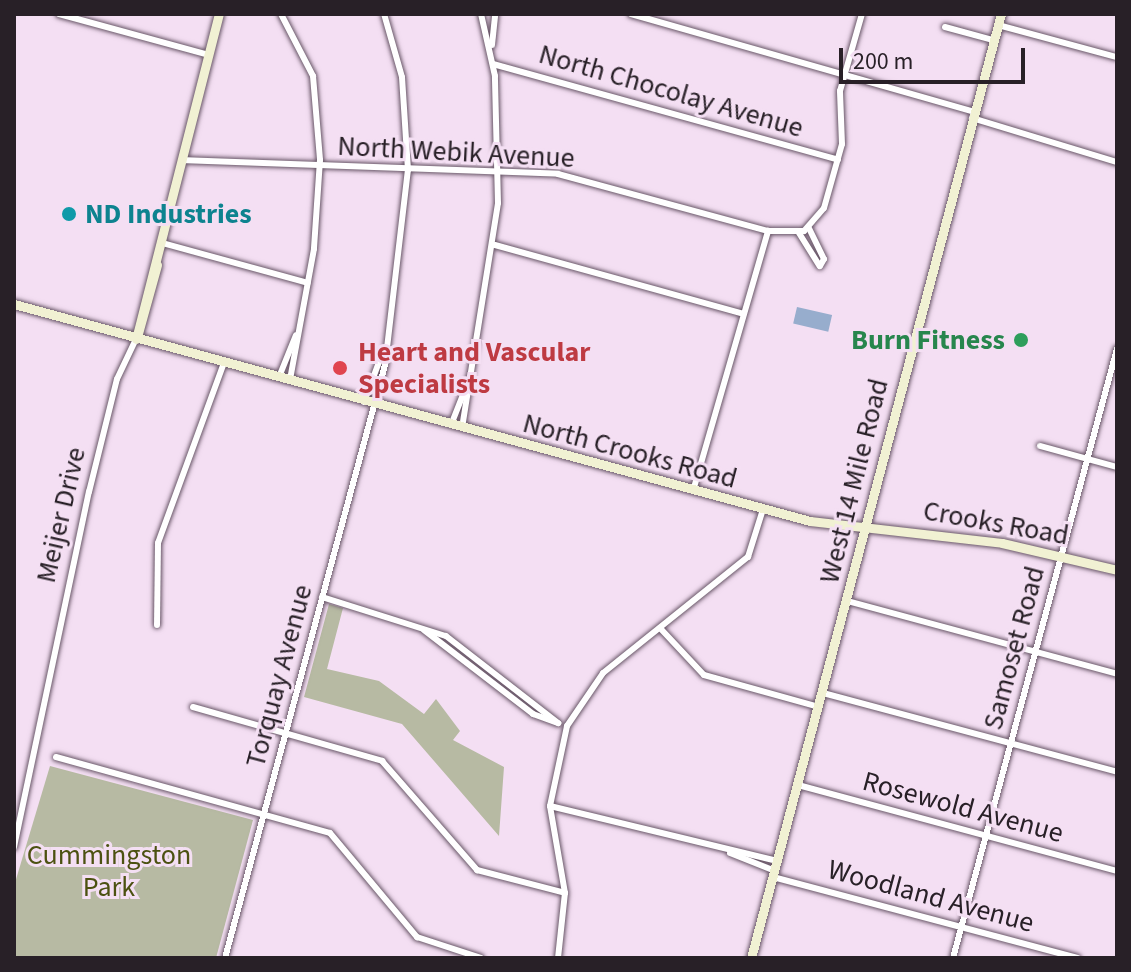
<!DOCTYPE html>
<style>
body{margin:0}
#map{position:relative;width:1131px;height:972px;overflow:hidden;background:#f4dff3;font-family:"Source Sans 3",sans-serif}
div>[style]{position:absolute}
.green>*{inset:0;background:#b7baa3}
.water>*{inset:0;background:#97adcd;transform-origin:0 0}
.roads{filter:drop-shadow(0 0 2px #695768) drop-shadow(0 0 2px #695768)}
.street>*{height:6px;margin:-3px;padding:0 3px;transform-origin:3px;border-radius:3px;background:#fff}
.secondary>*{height:9px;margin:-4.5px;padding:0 4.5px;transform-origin:4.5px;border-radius:4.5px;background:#f1f1d3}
.dots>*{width:22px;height:22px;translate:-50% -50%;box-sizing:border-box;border:4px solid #f4dff3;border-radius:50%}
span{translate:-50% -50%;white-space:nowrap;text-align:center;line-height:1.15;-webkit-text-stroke:6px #f4dff3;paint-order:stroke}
.street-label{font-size:28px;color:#282027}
.culture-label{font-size:28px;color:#0d838f;font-weight:700}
.left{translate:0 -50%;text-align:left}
.leisure-label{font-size:28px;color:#27864d;font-weight:700}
.right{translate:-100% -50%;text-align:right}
.health-label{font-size:28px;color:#be3a42;font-weight:700}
.park-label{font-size:28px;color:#4c5111}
.frame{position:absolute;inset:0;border:16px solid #282027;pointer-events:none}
.scale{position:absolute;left:839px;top:48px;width:186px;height:36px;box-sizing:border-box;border:4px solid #282027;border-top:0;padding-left:10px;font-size:24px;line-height:28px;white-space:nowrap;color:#282027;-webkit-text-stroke:6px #f4dff3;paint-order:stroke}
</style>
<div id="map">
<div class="green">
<div style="clip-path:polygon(329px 604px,343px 608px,327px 669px,379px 681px,424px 714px,436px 699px,460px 731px,453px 740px,504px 767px,499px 836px,402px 724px,304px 697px)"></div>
<div style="clip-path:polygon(50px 766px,253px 820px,216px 958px,14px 958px,14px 886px)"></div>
</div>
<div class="water">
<div style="left:797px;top:307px;width:36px;height:17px;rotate:13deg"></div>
</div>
<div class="roads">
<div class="street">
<div style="left:59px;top:14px;width:156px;rotate:15.3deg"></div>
<div style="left:281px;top:14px;width:70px;rotate:62.7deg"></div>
<div style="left:313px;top:76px;width:84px;rotate:85.2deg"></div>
<div style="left:320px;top:160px;width:89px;rotate:93.9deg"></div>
<div style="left:314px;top:249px;width:133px;rotate:100.4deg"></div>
<div style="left:631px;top:14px;width:357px;rotate:15.9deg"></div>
<div style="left:998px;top:25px;width:123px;rotate:15.1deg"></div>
<div style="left:945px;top:27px;width:50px;rotate:15.2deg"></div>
<div style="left:492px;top:45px;width:31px;rotate:-84deg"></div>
<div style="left:493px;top:64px;width:358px;rotate:15.5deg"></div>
<div style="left:972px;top:118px;width:152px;rotate:16.9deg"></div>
<div style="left:183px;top:160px;width:375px;rotate:2.1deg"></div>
<div style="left:558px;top:174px;width:218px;rotate:15.2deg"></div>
<div style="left:799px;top:233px;width:39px;rotate:58deg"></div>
<div style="left:820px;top:266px;width:8px;rotate:-60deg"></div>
<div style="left:824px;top:259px;width:34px;rotate:-116deg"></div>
<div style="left:162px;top:243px;width:151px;rotate:15.3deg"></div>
<div style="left:495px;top:245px;width:258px;rotate:15.5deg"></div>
<div style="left:279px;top:377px;width:45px;rotate:-68deg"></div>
<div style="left:364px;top:402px;width:51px;rotate:-69.4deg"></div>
<div style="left:451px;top:425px;width:52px;rotate:-68.4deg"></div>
<div style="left:462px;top:428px;width:228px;rotate:-80.9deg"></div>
<div style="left:498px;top:203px;width:127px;rotate:-91.4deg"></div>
<div style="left:495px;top:76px;width:64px;rotate:-102.7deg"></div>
<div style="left:1040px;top:446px;width:80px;rotate:15.3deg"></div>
<div style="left:693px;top:491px;width:271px;rotate:-73.9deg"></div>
<div style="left:768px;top:231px;width:36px"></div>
<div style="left:804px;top:231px;width:30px;rotate:-49deg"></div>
<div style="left:824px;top:208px;width:66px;rotate:-74.3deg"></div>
<div style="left:842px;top:144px;width:53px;rotate:-92.2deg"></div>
<div style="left:840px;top:91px;width:80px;rotate:-74.1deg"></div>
<div style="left:322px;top:597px;width:130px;rotate:17.5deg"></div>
<div style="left:446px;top:636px;width:142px;rotate:37.8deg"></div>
<div style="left:847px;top:601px;width:280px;rotate:15.1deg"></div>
<div style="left:157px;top:625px;width:82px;rotate:-89.3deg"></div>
<div style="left:158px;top:543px;width:192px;rotate:-69.9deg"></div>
<div style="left:660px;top:628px;width:64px;rotate:46.9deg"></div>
<div style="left:704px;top:675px;width:119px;rotate:15.5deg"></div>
<div style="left:424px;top:630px;width:138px;rotate:37.6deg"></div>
<div style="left:533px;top:714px;width:27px;rotate:20deg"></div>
<div style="left:823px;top:693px;width:304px;rotate:15deg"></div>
<div style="left:193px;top:707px;width:197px;rotate:15.9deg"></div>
<div style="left:382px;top:761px;width:145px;rotate:48.9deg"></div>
<div style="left:477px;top:870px;width:91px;rotate:14.6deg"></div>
<div style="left:56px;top:757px;width:284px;rotate:15.5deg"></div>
<div style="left:330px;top:833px;width:136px;rotate:50.1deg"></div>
<div style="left:417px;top:937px;width:67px;rotate:18.2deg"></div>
<div style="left:798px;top:785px;width:330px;rotate:15.1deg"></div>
<div style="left:550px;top:806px;width:234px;rotate:13.6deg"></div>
<div style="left:14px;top:847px;width:363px;rotate:-78.1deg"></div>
<div style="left:89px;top:492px;width:116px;rotate:-76.1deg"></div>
<div style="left:117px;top:379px;width:44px;rotate:-64.6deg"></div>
<div style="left:730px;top:853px;width:48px;rotate:21.8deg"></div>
<div style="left:773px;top:877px;width:315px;rotate:14.9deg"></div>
<div style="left:225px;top:958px;width:614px;rotate:-74.9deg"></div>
<div style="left:385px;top:365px;width:196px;rotate:-83.3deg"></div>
<div style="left:408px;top:170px;width:93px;rotate:-93.7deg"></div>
<div style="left:402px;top:77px;width:66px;rotate:-105.9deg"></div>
<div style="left:558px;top:958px;width:65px;rotate:-83.9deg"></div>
<div style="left:565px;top:893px;width:88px;rotate:-99.8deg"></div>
<div style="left:550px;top:806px;width:82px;rotate:-78deg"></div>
<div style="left:567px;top:726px;width:64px;rotate:-55.8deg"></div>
<div style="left:603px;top:673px;width:186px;rotate:-38.7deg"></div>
<div style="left:748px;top:557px;width:50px;rotate:-72.6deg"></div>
<div style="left:953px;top:958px;width:631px;rotate:-74.93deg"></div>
</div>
<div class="secondary">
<div style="left:14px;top:304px;width:825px;rotate:15.25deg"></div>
<div style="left:810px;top:521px;width:193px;rotate:6.5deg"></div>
<div style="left:1002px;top:543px;width:118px;rotate:13.2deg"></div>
<div style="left:137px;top:337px;width:75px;rotate:-74.5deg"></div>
<div style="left:136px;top:339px;width:335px;rotate:-75.7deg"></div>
<div style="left:751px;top:958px;width:977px;rotate:-75.17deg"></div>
</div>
</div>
<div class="dots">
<div style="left:69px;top:214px;background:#0f9aa8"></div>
<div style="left:1021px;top:340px;background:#2e9e5b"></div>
<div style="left:340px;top:368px;background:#e0444e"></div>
</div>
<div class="street-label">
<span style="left:671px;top:91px;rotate:16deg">North Chocolay Avenue</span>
<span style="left:456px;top:152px;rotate:3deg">North Webik Avenue</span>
<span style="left:630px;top:451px;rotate:15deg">North Crooks Road</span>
<span style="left:854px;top:481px;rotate:-76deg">West 14 Mile Road</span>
<span style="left:61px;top:515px;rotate:-77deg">Meijer Drive</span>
<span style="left:996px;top:523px;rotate:10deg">Crooks Road</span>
<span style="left:1014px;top:648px;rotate:-75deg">Samoset Road</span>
<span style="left:279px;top:676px;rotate:-75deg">Torquay Avenue</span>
<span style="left:963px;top:807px;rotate:15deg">Rosewold Avenue</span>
<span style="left:931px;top:896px;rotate:15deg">Woodland Avenue</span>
</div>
<div class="culture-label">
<span class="left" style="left:85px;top:214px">ND Industries</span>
</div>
<div class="leisure-label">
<span class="right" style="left:1005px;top:340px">Burn Fitness</span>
</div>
<div class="health-label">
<span class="left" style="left:358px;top:368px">Heart and Vascular<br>Specialists</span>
</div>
<div class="park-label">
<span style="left:109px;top:871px">Cummingston<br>Park</span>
</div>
<div class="frame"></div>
<div class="scale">200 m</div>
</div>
